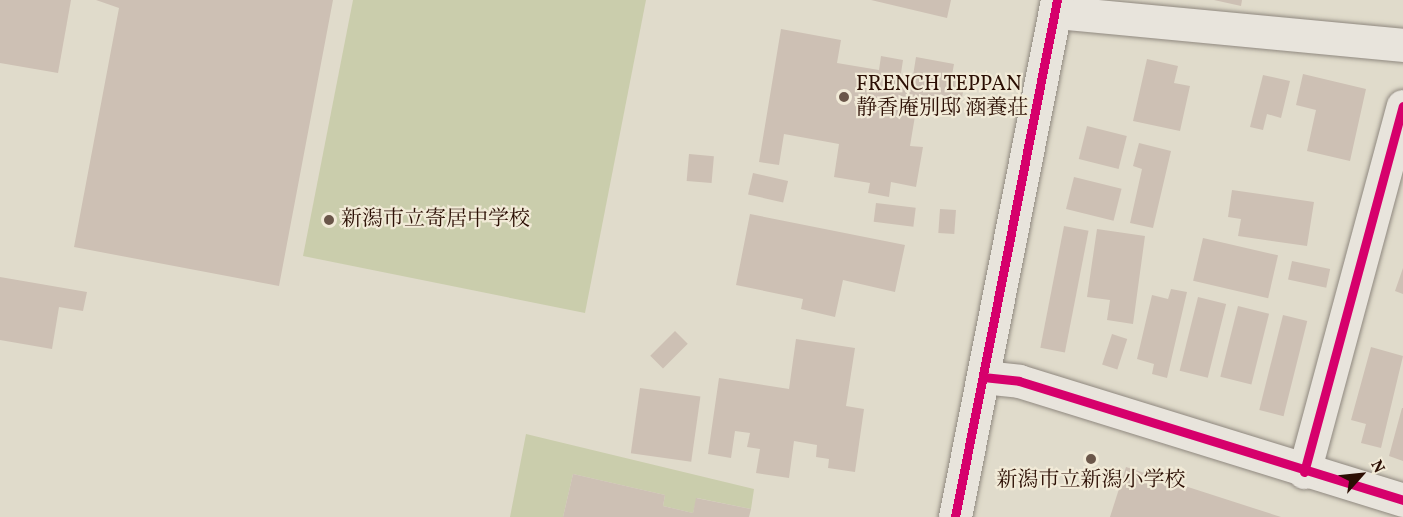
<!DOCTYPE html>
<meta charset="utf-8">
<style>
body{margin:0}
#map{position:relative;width:1403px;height:517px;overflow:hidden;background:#e0dbcb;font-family:Vollkorn,"Noto Serif JP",serif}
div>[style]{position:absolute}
.green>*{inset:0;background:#cacdac}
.building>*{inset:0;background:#cdc0b4;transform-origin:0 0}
.roads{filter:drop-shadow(0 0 2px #8f887f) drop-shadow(0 0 2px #8f887f)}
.minor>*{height:33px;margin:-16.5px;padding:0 16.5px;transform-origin:16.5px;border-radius:16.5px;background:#e8e4dc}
.tertiary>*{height:33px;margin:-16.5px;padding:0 16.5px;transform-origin:16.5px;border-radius:16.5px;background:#e8e4dc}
.cycleway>*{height:9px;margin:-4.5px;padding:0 4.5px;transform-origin:4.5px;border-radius:4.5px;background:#d6006c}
.dots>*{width:16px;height:16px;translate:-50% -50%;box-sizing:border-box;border:3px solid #f1ead7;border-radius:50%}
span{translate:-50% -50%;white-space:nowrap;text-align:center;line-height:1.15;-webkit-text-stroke:4.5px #f1ead7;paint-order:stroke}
.poi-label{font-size:21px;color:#2b0e03}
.left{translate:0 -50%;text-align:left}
.north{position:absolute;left:1331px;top:445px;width:60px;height:60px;-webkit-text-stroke:4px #f1ead7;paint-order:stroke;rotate:63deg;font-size:16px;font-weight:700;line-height:24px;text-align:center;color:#2b0e03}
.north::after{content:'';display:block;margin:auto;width:21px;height:27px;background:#2b0e03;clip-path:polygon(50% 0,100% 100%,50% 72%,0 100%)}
</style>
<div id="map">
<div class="green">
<div style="clip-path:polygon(353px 0,646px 0,585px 313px,303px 256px)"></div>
<div style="clip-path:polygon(526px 434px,754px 489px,751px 509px,697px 498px,693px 513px,663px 506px,665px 495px,573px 474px,563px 517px,510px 517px)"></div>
</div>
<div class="building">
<div style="clip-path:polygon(0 0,71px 0,58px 73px,0 63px)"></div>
<div style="clip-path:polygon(96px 0,333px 0,279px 286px,74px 247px,119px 8px)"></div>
<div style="clip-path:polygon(871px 0,951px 0,947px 18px)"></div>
<div style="clip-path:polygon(1214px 0,1242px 0,1241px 6px)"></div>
<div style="clip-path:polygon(781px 29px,841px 40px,837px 63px,879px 70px,881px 56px,903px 60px,900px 80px,912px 82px,916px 57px,954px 64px,952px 75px,966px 78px,962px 97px,948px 95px,946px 103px,918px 98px,910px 146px,923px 147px,916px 187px,891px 182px,889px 197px,868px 193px,870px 183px,834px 177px,839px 144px,784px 134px,779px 165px,759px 162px)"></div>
<div style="clip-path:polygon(1147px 59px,1178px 66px,1174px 83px,1190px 86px,1180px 131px,1133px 121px)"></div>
<div style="clip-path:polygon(1303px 74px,1366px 89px,1350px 161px,1307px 151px,1316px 110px,1296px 105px)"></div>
<div style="clip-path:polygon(1263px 75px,1290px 81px,1281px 118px,1267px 114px,1263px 130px,1250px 127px)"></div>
<div style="left:1087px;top:126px;width:41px;height:34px;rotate:14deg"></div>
<div style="clip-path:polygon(1139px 143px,1171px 151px,1153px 228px,1130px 223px,1142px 169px,1133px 166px)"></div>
<div style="left:689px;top:154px;width:25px;height:27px;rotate:5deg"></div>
<div style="left:753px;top:173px;width:36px;height:22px;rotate:13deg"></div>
<div style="left:1074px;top:177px;width:49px;height:33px;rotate:14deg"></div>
<div style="clip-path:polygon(1232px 190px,1314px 202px,1307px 246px,1238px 236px,1241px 219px,1228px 217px)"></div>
<div style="left:876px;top:203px;width:40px;height:19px;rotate:7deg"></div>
<div style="left:940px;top:209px;width:16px;height:24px;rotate:4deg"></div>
<div style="clip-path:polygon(750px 214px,905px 245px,895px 292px,843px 280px,835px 317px,801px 309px,803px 299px,736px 285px)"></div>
<div style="left:1064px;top:226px;width:25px;height:124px;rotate:11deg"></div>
<div style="clip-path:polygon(1097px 229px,1145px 236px,1133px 324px,1107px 320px,1110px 300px,1087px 297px)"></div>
<div style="left:1203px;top:238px;width:77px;height:44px;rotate:13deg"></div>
<div style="left:1292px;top:261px;width:39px;height:19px;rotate:12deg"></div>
<div style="clip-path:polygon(1403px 268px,1403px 294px,1395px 291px)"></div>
<div style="clip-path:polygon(0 277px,87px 292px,83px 311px,59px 307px,52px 349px,0 340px)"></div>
<div style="clip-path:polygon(1171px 289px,1187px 292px,1167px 378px,1152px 374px,1154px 364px,1137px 359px,1152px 295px,1168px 299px)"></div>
<div style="left:1198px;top:297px;width:29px;height:76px;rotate:14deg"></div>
<div style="left:1238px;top:306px;width:32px;height:73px;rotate:14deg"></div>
<div style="left:1283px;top:315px;width:25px;height:98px;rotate:14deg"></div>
<div style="left:675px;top:331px;width:18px;height:35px;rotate:45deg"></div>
<div style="left:1112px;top:334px;width:16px;height:32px;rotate:18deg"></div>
<div style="clip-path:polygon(796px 339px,855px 348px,846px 406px,864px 409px,855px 472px,828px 468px,829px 459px,816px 457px,817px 445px,794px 441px,789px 478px,756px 473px,760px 449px,747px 447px,750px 433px,735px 431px,731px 458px,708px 454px,719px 378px,789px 389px)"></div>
<div style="clip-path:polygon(1371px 347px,1403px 356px,1381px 448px,1361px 443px,1366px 424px,1351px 420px)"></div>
<div style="left:640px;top:388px;width:61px;height:66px;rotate:8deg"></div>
<div style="clip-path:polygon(1402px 408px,1403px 408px,1403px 461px,1389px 456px)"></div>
<div style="clip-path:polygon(1126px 467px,1281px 517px,1110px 517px)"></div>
<div style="clip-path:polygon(573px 474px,665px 495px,663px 506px,693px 513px,696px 498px,751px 509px,749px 517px,563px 517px)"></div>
</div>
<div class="roads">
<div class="minor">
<div style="left:1055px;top:12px;width:350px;rotate:5.4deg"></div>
<div style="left:983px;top:377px;width:36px;rotate:6deg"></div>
<div style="left:1019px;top:381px;width:402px;rotate:17.2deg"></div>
<div style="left:1304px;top:472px;width:379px;rotate:-74.9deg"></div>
</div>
<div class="tertiary">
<div style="left:955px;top:517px;width:527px;rotate:-78.84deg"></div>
</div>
</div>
<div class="cycleway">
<div style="left:983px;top:377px;width:36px;rotate:6deg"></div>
<div style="left:1019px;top:381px;width:402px;rotate:17.2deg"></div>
<div style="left:1304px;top:472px;width:379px;rotate:-74.9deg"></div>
<div style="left:955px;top:517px;width:527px;rotate:-78.84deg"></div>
</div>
<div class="dots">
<div style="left:844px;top:97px;background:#6a5649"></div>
<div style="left:329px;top:220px;background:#6a5649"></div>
<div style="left:1091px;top:459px;background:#6a5649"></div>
</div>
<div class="poi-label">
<span class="left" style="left:856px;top:97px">FRENCH TEPPAN<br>静香庵別邸 涵養荘</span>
<span class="left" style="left:341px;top:220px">新潟市立寄居中学校</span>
<span style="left:1091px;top:481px">新潟市立新潟小学校</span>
</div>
<div class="north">N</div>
</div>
